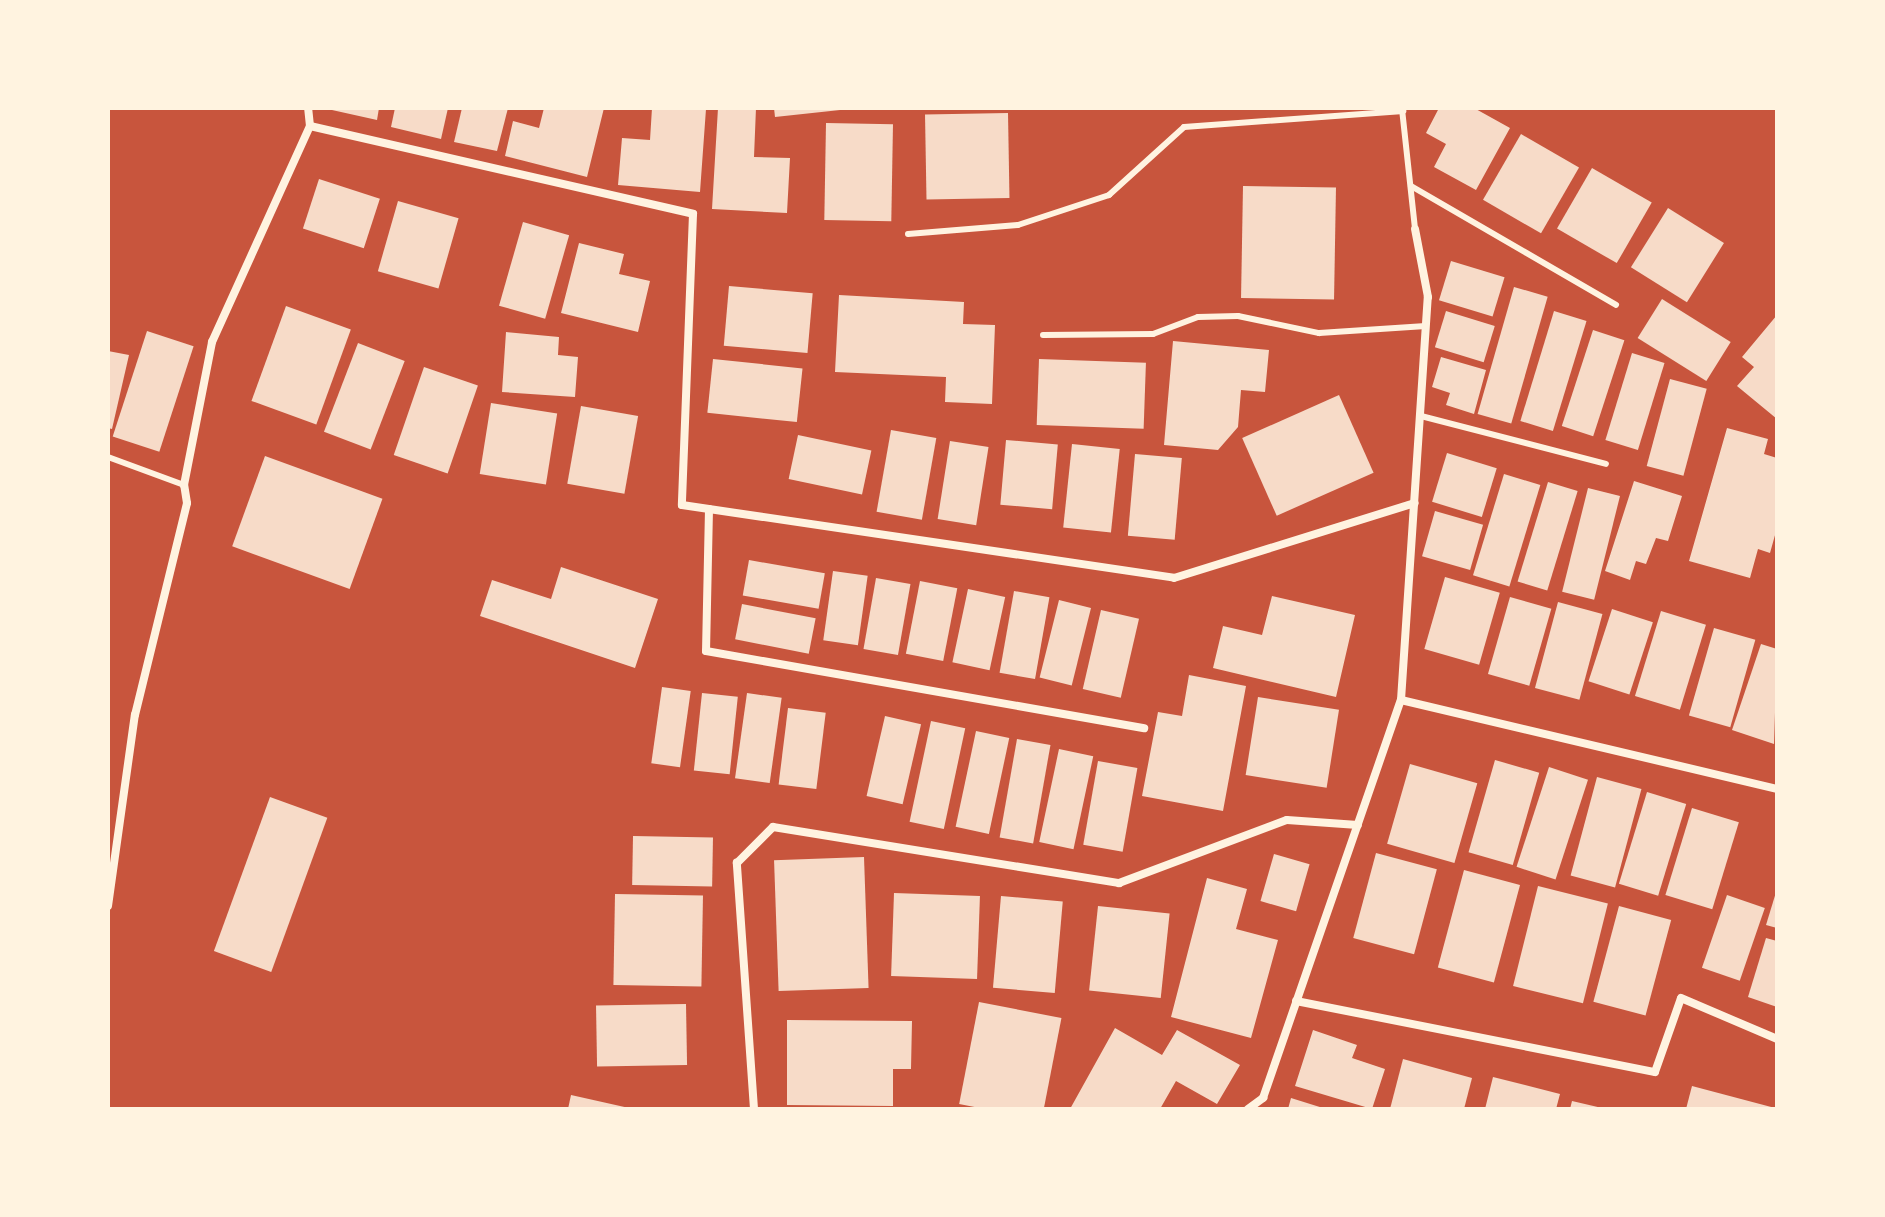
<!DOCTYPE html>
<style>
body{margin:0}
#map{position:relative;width:1885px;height:1217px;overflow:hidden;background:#c8553d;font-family:"Work Sans",sans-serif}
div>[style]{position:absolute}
.building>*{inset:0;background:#f7dbc8;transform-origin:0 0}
.service>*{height:6px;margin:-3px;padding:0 3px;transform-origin:3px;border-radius:3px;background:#fff3e0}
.minor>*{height:8px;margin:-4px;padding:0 4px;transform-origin:4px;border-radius:4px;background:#fff3e0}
span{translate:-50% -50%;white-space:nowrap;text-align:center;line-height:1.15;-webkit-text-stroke:8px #fff3e0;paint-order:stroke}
.frame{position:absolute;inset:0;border:110px solid #fff3e0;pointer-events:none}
</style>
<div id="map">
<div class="building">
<div style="clip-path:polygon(323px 108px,379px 108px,377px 120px)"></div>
<div style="clip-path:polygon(395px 108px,448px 108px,441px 139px,391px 127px)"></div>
<div style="clip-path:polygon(462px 108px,508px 108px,497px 151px,454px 142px)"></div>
<div style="clip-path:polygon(544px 108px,604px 108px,587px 177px,505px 156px,513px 121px,539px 128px)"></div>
<div style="clip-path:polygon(652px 108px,706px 109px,700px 192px,618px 185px,622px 138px,650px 140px)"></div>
<div style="clip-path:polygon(718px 108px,756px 108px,754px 157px,790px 158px,787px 213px,712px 209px)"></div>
<div style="clip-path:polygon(774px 108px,840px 108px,840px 110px,775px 117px)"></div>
<div style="clip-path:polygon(1439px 108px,1474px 108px,1510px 128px,1476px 190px,1434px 167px,1446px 144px,1426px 133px)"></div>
<div style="left:1008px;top:113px;width:85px;height:83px;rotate:89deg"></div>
<div style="left:826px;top:123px;width:67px;height:97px;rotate:1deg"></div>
<div style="left:1521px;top:134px;width:67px;height:76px;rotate:30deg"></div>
<div style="left:1592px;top:168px;width:69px;height:70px;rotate:30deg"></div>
<div style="left:319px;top:179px;width:64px;height:52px;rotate:18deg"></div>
<div style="left:1243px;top:186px;width:93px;height:112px;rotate:1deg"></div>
<div style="left:398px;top:201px;width:63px;height:73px;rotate:16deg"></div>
<div style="left:1668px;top:208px;width:66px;height:70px;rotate:32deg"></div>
<div style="left:523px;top:222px;width:48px;height:87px;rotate:16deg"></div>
<div style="clip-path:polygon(579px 243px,624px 254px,619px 274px,650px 281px,638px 332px,561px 313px)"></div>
<div style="left:1451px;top:261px;width:56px;height:41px;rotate:17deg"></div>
<div style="left:729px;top:286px;width:84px;height:60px;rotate:5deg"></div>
<div style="left:1514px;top:287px;width:35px;height:132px;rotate:16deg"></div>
<div style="clip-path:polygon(839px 295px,964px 302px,963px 324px,995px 325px,992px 404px,945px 402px,946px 377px,835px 372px)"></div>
<div style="left:1662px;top:299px;width:81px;height:46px;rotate:32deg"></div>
<div style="left:286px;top:306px;width:69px;height:101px;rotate:20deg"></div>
<div style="left:1446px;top:311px;width:51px;height:38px;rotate:17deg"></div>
<div style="left:1554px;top:311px;width:34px;height:115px;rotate:17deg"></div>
<div style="clip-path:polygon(1777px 315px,1777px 419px,1737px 386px,1754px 367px,1742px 357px)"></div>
<div style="left:1593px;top:330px;width:33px;height:101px;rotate:18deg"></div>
<div style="left:147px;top:331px;width:49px;height:111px;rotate:18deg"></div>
<div style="clip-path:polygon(506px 332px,559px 337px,558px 355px,578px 357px,575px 397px,502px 392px)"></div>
<div style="clip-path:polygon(1173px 341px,1269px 350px,1265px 392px,1241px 390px,1238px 427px,1218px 450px,1164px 445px)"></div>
<div style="left:358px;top:343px;width:50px;height:95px;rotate:21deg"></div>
<div style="clip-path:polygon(108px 351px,129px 355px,112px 429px,108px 428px)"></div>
<div style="left:1632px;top:353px;width:34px;height:91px;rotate:17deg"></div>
<div style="clip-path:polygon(1441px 357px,1486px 370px,1474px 414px,1446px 405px,1450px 393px,1432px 387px)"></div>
<div style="left:713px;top:359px;width:90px;height:54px;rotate:6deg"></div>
<div style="left:1039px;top:359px;width:107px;height:66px;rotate:2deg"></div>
<div style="left:424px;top:367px;width:57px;height:93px;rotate:19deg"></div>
<div style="left:1670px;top:379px;width:38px;height:90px;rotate:15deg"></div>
<div style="left:1339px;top:395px;width:85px;height:106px;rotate:66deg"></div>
<div style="left:491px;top:403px;width:67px;height:72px;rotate:9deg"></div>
<div style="left:581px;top:406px;width:58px;height:79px;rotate:10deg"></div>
<div style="clip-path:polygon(1727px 428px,1768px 439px,1764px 454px,1777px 458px,1777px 528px,1770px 553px,1758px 549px,1750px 578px,1689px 561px)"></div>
<div style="left:891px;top:430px;width:46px;height:83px;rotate:10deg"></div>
<div style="left:798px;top:435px;width:75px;height:45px;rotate:12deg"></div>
<div style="left:1006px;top:440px;width:52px;height:65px;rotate:5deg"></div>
<div style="left:950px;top:441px;width:39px;height:79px;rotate:9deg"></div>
<div style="left:1072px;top:444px;width:48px;height:84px;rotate:6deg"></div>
<div style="left:1447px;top:453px;width:52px;height:51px;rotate:17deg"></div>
<div style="left:1135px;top:454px;width:47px;height:82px;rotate:5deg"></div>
<div style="left:265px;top:456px;width:125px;height:96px;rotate:20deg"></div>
<div style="left:1504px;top:474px;width:38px;height:106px;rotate:17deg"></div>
<div style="clip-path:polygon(1634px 481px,1682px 496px,1668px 541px,1656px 538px,1646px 564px,1636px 561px,1630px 580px,1605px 571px)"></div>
<div style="left:1548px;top:482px;width:31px;height:104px;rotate:17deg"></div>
<div style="left:1588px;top:488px;width:33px;height:107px;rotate:14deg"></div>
<div style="left:1435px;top:511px;width:50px;height:47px;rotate:16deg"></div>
<div style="left:749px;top:560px;width:77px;height:36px;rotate:10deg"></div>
<div style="clip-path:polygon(561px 567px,658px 599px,635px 668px,480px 616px,492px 580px,551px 599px)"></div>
<div style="left:833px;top:571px;width:35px;height:70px;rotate:8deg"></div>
<div style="left:1445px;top:577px;width:57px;height:75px;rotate:16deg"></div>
<div style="left:876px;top:578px;width:35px;height:72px;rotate:10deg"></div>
<div style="left:920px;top:581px;width:38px;height:74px;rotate:11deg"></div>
<div style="left:968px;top:589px;width:38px;height:75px;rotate:12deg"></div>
<div style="left:1014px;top:591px;width:36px;height:83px;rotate:10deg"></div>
<div style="clip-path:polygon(1272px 596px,1355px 615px,1336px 697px,1213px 668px,1223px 626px,1262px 635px)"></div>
<div style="left:1510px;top:597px;width:43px;height:80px;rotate:16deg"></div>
<div style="left:1059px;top:600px;width:33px;height:80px;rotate:14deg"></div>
<div style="left:1558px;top:602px;width:46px;height:89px;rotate:15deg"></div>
<div style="left:742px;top:604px;width:75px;height:36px;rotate:11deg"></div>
<div style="left:1612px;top:609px;width:43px;height:76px;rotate:18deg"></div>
<div style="left:1101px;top:610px;width:39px;height:81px;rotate:13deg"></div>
<div style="left:1661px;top:611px;width:47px;height:89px;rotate:17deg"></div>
<div style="left:1714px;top:628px;width:43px;height:91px;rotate:16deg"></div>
<div style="clip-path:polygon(1761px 644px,1777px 649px,1774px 744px,1732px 730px)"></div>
<div style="clip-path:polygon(1189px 675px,1246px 686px,1223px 811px,1142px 796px,1158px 712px,1182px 716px)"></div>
<div style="left:662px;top:687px;width:29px;height:77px;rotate:8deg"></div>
<div style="left:702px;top:693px;width:36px;height:78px;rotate:6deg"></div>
<div style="left:747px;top:693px;width:35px;height:86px;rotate:8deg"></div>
<div style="left:1258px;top:697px;width:82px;height:79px;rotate:9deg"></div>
<div style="left:788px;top:708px;width:38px;height:77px;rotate:7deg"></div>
<div style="left:885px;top:716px;width:37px;height:82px;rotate:13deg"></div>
<div style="left:931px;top:721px;width:35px;height:103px;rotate:12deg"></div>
<div style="left:976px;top:731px;width:34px;height:98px;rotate:12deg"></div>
<div style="left:1017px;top:739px;width:34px;height:100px;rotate:10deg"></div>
<div style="left:1059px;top:749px;width:35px;height:95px;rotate:12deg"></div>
<div style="left:1495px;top:760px;width:46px;height:96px;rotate:16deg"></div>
<div style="left:1098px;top:761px;width:40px;height:85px;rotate:10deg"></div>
<div style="left:1410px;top:764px;width:70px;height:83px;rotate:16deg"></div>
<div style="left:1549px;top:767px;width:41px;height:105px;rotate:18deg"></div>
<div style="left:1597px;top:777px;width:46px;height:102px;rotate:15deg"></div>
<div style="left:1647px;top:792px;width:41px;height:96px;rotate:17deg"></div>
<div style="left:270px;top:797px;width:61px;height:164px;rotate:20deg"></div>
<div style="left:1692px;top:808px;width:49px;height:91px;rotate:17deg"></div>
<div style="left:633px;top:836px;width:80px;height:49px;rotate:1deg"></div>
<div style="left:1376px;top:853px;width:63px;height:88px;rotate:15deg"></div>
<div style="left:1274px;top:854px;width:37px;height:49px;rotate:16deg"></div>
<div style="left:864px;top:857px;width:131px;height:90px;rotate:88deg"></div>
<div style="left:1464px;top:870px;width:58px;height:101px;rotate:15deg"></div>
<div style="clip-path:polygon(1207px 878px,1247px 889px,1236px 929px,1278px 940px,1251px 1038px,1171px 1017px)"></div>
<div style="left:1538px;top:886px;width:72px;height:103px;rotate:14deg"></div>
<div style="clip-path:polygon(1777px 889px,1777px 928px,1766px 925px)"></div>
<div style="left:894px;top:893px;width:86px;height:83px;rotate:2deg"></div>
<div style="left:615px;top:894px;width:88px;height:91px;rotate:1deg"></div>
<div style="left:1727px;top:895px;width:40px;height:77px;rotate:19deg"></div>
<div style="left:1001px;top:896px;width:62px;height:92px;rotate:5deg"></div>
<div style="left:1098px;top:906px;width:72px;height:85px;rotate:6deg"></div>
<div style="left:1619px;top:906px;width:54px;height:99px;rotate:15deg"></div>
<div style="clip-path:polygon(1766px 938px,1777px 941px,1777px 1007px,1748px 997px)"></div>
<div style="left:979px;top:1002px;width:84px;height:104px;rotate:11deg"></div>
<div style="left:686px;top:1004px;width:61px;height:90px;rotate:89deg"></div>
<div style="clip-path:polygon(787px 1020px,912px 1021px,911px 1069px,893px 1069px,893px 1106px,787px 1105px)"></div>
<div style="clip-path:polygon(1115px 1028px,1162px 1055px,1177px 1030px,1240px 1065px,1217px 1104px,1176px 1081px,1160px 1109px,1070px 1109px)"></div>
<div style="clip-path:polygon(1313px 1030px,1357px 1045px,1352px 1058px,1385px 1069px,1372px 1109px,1295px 1086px)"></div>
<div style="clip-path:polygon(1403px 1059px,1472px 1078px,1464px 1109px,1390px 1109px)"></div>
<div style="clip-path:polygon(1493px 1077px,1560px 1094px,1556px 1109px,1485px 1109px)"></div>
<div style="clip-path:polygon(1692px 1086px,1775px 1108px,1775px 1109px,1686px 1109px)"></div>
<div style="clip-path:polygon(571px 1095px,629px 1108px,629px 1109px,568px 1109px)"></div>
<div style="clip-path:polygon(1291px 1098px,1323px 1108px,1323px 1109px,1288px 1109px)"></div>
<div style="clip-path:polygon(1572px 1101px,1602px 1108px,1602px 1109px,1570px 1109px)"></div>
</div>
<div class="service">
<div style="left:1402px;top:109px;width:121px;rotate:83.8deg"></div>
<div style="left:1411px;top:186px;width:237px;rotate:30.1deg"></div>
<div style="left:908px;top:234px;width:110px;rotate:-4.7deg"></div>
<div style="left:1018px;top:225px;width:96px;rotate:-18.2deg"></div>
<div style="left:1109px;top:195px;width:101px;rotate:-42.2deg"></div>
<div style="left:1184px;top:127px;width:220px;rotate:-4.2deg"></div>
<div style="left:1043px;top:335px;width:110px;rotate:-0.5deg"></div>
<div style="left:1153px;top:334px;width:48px;rotate:-20.7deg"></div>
<div style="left:1198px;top:317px;width:40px;rotate:-1.4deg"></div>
<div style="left:1238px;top:316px;width:83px;rotate:11.9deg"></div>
<div style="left:1319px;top:333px;width:107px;rotate:-3.7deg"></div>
<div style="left:1421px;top:416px;width:191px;rotate:14.5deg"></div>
<div style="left:108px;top:457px;width:81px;rotate:20.2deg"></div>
</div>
<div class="minor">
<div style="left:310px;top:126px;width:393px;rotate:12.9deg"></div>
<div style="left:693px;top:214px;width:291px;rotate:92.2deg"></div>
<div style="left:682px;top:505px;width:497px;rotate:8.4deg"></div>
<div style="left:1174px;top:578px;width:252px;rotate:-17.3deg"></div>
<div style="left:709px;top:509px;width:142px;rotate:91.2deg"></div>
<div style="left:706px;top:651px;width:445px;rotate:10deg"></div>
<div style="left:1401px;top:700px;width:386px;rotate:13.3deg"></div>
<div style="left:108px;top:906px;width:193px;rotate:-82deg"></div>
<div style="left:135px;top:715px;width:218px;rotate:-76.2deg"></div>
<div style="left:187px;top:503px;width:18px;rotate:-99deg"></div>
<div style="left:184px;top:485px;width:146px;rotate:-78.9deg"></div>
<div style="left:212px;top:342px;width:237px;rotate:-65.6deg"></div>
<div style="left:310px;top:126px;width:18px;rotate:-96deg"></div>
<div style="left:1296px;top:1001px;width:366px;rotate:11.2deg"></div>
<div style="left:1655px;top:1072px;width:78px;rotate:-70.6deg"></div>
<div style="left:1681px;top:998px;width:104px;rotate:23.1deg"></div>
<div style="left:754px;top:1109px;width:247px;rotate:-94deg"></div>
<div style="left:737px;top:863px;width:51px;rotate:-45deg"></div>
<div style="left:773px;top:827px;width:351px;rotate:9.2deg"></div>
<div style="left:1119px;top:883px;width:179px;rotate:-20.6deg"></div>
<div style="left:1287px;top:820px;width:71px;rotate:4deg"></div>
<div style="left:1248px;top:1109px;width:19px;rotate:-36deg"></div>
<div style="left:1263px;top:1098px;width:421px;rotate:-70.9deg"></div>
<div style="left:1401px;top:700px;width:404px;rotate:-86.2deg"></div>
<div style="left:1428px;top:297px;width:69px;rotate:-100.8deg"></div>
</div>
<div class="frame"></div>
</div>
